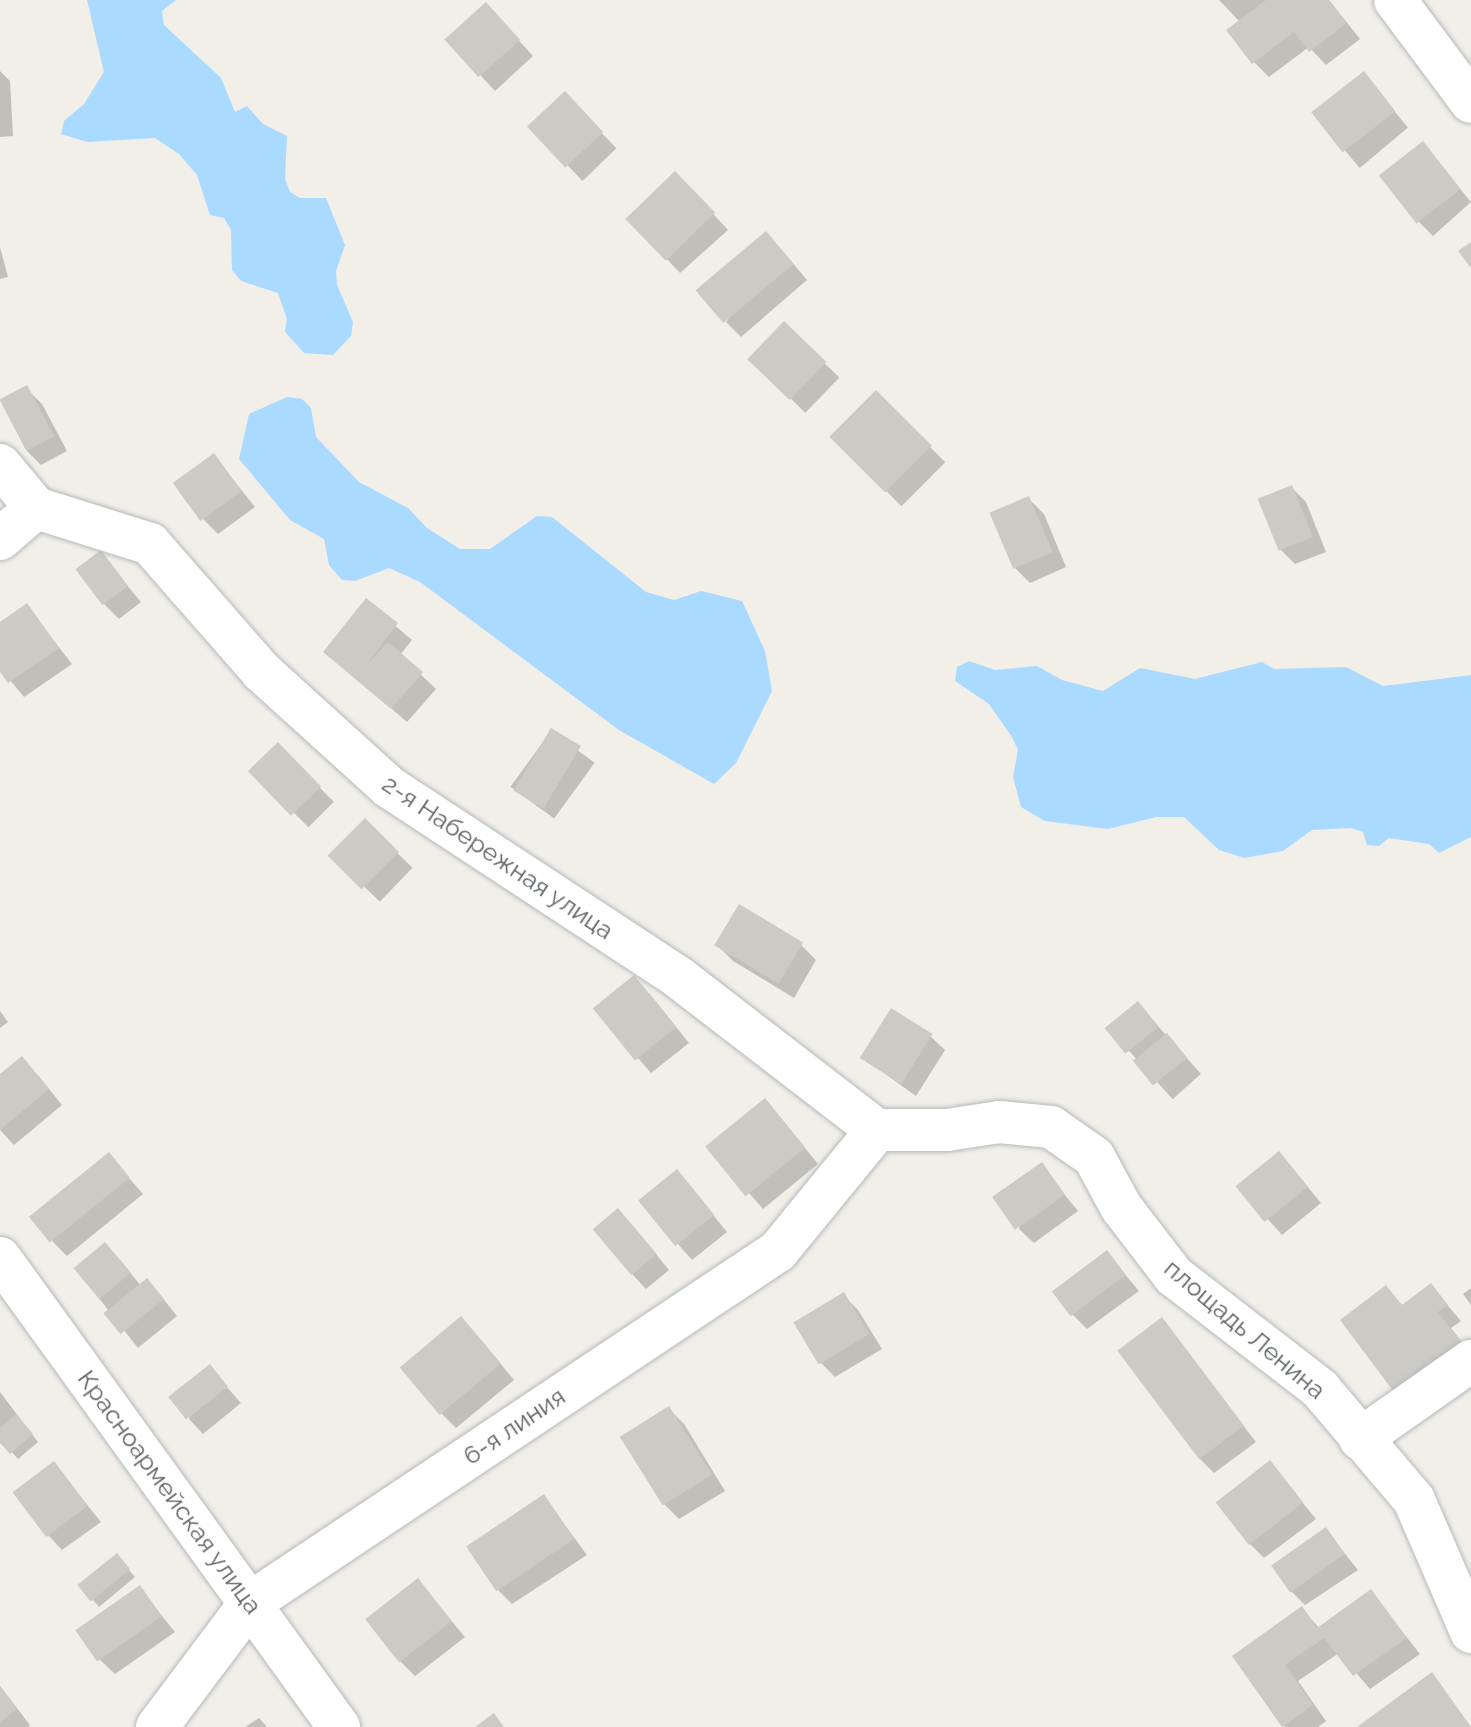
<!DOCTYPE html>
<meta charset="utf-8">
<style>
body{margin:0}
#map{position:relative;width:1471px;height:1727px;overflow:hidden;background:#f1efe8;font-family:Raleway,sans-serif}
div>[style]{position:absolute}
.water>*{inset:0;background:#aadaff}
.shadow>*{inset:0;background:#0003;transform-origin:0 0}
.building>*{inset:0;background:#cccac5;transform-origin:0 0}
.roads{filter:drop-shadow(0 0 2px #b5b8bc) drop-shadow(0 0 2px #b5b8bc)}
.minor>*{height:42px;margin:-21px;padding:0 21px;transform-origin:21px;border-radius:21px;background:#fff}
span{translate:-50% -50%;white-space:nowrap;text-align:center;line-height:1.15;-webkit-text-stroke:8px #fff;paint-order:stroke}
.street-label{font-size:25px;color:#5f6368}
</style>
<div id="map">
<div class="water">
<div style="clip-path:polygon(87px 0,176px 0,162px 11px,164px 25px,221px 78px,235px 112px,247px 106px,263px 124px,287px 136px,285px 179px,290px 192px,300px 198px,326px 198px,345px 245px,336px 271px,337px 285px,353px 322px,351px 336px,333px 355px,304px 353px,285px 332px,287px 319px,278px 293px,241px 281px,232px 270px,231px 230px,224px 218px,210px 215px,197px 175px,179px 154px,155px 138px,87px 142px,61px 134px,64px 121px,84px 104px,104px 72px)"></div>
<div style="clip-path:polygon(287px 397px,302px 399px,311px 408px,316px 437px,359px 482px,408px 508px,427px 528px,460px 549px,490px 549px,537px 516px,552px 517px,646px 592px,674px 600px,701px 591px,742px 601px,765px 651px,772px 691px,736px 763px,714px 784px,619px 730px,420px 582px,389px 568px,355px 581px,342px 580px,329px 565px,324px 539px,290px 520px,239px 459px,249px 414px)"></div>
<div style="clip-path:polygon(969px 661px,995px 670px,1037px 666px,1062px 680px,1103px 691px,1140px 668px,1195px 679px,1262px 662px,1274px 669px,1346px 667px,1383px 686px,1471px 675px,1471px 837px,1439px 853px,1429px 844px,1389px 838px,1379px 846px,1367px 845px,1363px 832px,1351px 828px,1312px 830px,1283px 851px,1244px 858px,1219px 850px,1184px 817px,1156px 817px,1108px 829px,1045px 821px,1021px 807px,1013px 777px,1018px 750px,1012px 737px,989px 704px,955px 681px,957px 667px)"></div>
</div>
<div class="shadow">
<div style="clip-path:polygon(1219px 0,1329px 0,1360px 39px,1326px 65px,1309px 47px,1269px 77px,1254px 62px,1240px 22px)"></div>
<div style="clip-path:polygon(501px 21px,533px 56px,495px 91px,481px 76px)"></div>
<div style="clip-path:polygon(0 71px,10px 81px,13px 136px,0 137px)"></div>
<div style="left:1363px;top:74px;width:70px;height:63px;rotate:50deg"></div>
<div style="left:565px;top:95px;width:74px;height:47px;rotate:46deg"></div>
<div style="clip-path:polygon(1423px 144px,1471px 202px,1433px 236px,1418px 221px)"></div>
<div style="clip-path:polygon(690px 189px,728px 230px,680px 273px,628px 218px)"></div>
<div style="clip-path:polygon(0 247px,8px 277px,0 279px)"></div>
<div style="clip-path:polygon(781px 249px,807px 280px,741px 337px,726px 322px)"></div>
<div style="left:784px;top:324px;width:77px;height:49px;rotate:44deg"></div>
<div style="clip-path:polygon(27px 389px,42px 404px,67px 451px,41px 465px,26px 450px,1px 402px)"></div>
<div style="left:876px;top:393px;width:98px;height:62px;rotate:45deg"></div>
<div style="clip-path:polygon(214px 456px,255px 507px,218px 534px,203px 519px)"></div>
<div style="clip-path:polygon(1291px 487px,1306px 502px,1326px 552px,1295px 564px,1280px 549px)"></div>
<div style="clip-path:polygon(1029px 499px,1044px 514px,1066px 567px,1030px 583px,1015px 568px)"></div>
<div style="clip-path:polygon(100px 553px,141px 602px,119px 619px,104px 604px)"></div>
<div style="clip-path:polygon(366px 601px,412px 640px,400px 655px,436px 689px,407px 722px,342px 666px)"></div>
<div style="clip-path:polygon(27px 606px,72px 664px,24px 697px,0 668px,0 625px)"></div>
<div style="left:551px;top:731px;width:54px;height:69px;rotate:36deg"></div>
<div style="left:278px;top:746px;width:79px;height:36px;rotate:45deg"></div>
<div style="left:365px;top:822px;width:66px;height:47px;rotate:44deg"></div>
<div style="clip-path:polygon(801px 945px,816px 960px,794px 998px,733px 961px,718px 946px)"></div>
<div style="clip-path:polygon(649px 993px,689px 1043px,651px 1073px,596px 1010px)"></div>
<div style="left:1138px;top:1004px;width:94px;height:38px;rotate:48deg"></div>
<div style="clip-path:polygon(0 1011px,8px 1022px,0 1028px)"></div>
<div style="clip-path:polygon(930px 1036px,945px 1050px,916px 1096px,863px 1058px)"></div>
<div style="clip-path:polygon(37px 1074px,62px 1105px,14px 1145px,0 1130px,0 1077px)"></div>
<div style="clip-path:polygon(780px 1117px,818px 1164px,763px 1209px,709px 1147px)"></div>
<div style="clip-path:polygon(109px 1155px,143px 1194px,67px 1256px,52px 1241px)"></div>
<div style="clip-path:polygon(1041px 1166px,1078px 1211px,1034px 1243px,1019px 1229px)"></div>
<div style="clip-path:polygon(1293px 1169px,1321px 1203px,1282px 1235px,1239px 1187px)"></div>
<div style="clip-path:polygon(691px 1188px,727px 1232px,692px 1260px,641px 1202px)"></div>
<div style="clip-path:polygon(633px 1226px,669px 1270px,646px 1289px,632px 1274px)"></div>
<div style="clip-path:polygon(1107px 1253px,1139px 1291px,1087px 1329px,1072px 1314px)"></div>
<div style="clip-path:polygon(120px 1260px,141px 1286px,161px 1296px,177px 1316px,138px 1348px,76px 1269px)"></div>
<div style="clip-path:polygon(1431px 1286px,1461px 1321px,1451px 1328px,1471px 1354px,1410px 1405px,1386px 1288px,1404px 1307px)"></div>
<div style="clip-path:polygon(1471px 1288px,1471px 1305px,1463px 1294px)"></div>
<div style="clip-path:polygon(843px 1295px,858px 1310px,882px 1349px,835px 1377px,820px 1362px)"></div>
<div style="clip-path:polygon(1162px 1320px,1256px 1442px,1214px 1473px,1199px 1458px)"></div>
<div style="clip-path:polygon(476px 1334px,514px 1380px,456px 1428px,441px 1413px)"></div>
<div style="clip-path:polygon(210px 1368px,241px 1403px,203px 1434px,189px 1419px)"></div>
<div style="clip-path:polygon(0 1392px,38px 1442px,18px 1459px,0 1439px)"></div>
<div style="clip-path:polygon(669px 1409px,684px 1424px,725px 1491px,679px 1519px,664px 1504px)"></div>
<div style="clip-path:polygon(1270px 1463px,1316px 1519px,1264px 1558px,1249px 1543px)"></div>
<div style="clip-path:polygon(54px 1464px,101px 1522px,62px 1550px,48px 1535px)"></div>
<div style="clip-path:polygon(544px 1497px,587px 1555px,512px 1604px,497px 1589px)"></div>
<div style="clip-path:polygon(1326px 1530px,1358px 1570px,1305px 1605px,1290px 1590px)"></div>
<div style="clip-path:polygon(123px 1563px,135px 1577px,99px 1607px,93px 1600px)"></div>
<div style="clip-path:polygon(418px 1581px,465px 1637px,415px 1676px,400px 1661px)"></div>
<div style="clip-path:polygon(140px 1589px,175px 1632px,115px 1674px,100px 1660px)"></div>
<div style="clip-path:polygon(1371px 1592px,1420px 1654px,1370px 1689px,1339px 1653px,1298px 1681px,1326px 1721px,1318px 1727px,1285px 1727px,1235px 1656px,1302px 1609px,1320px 1629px)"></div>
<div style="clip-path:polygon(1432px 1676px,1471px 1727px,1362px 1727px)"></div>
<div style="clip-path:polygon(0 1686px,30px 1725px,28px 1727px,0 1727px)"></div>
<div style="clip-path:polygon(259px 1718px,267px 1727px,245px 1727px)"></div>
</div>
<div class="building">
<div style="clip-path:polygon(1266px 0,1329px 0,1347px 23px,1309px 52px,1294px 32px,1252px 64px,1226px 30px)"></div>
<div style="left:486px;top:2px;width:51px;height:56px;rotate:48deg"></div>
<div style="left:1364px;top:71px;width:51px;height:67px;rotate:52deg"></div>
<div style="left:565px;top:91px;width:56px;height:52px;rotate:47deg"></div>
<div style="left:1423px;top:141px;width:61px;height:56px;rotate:52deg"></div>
<div style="left:675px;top:171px;width:58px;height:69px;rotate:46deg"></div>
<div style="left:766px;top:231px;width:43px;height:92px;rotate:50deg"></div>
<div style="clip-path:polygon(1471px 242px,1471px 268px,1458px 251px)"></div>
<div style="left:784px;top:321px;width:59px;height:53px;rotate:44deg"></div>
<div style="left:27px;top:385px;width:58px;height:31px;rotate:62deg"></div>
<div style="left:876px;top:390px;width:79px;height:66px;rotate:45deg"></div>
<div style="left:214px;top:453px;width:47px;height:51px;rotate:54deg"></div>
<div style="left:1292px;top:485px;width:56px;height:37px;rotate:68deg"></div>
<div style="left:1029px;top:496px;width:61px;height:43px;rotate:67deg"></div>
<div style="left:101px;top:550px;width:45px;height:32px;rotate:53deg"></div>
<div style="clip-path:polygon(366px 598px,398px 623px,364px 668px,388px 642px,423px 672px,391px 709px,323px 652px)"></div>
<div style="clip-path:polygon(27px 603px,59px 648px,8px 683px,0 672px,0 622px)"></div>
<div style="left:551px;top:728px;width:35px;height:73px;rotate:31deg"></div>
<div style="left:278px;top:742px;width:62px;height:42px;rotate:46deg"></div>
<div style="left:365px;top:818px;width:48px;height:53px;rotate:45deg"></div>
<div style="left:739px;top:904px;width:75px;height:48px;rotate:31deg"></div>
<div style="left:634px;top:975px;width:67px;height:53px;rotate:51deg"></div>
<div style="left:1138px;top:1001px;width:33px;height:43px;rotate:51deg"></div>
<div style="left:891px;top:1008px;width:49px;height:59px;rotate:32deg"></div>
<div style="left:1167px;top:1033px;width:32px;height:44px;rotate:51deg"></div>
<div style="clip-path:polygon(22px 1056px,49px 1089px,0 1130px,0 1074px)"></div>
<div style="left:765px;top:1098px;width:64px;height:77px;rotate:51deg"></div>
<div style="left:1279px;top:1151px;width:46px;height:56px;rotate:51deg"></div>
<div style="left:109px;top:1152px;width:33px;height:103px;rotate:51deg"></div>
<div style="left:1042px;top:1162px;width:40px;height:61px;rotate:55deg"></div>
<div style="left:677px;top:1169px;width:59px;height:50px;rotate:51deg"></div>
<div style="left:618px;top:1208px;width:60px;height:33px;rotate:50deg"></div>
<div style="left:105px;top:1242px;width:40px;height:41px;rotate:50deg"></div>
<div style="left:1107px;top:1250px;width:31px;height:69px;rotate:53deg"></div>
<div style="left:147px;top:1278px;width:27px;height:56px;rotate:51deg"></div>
<div style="clip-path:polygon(1431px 1283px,1448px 1305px,1438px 1312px,1461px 1342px,1394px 1392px,1340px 1320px,1386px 1285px,1402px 1305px)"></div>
<div style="left:844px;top:1292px;width:49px;height:59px;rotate:59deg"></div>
<div style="left:461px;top:1316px;width:62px;height:80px;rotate:50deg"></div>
<div style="left:1162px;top:1317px;width:136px;height:56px;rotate:53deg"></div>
<div style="left:210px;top:1364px;width:29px;height:53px;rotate:52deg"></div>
<div style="left:669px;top:1406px;width:81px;height:58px;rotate:58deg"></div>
<div style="clip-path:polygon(16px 1414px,33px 1434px,10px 1454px,0 1443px,0 1428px)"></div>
<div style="left:1270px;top:1460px;width:54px;height:69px;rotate:52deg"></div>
<div style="left:54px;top:1461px;width:56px;height:52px;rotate:53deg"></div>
<div style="left:544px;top:1494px;width:54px;height:94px;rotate:56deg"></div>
<div style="left:1326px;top:1527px;width:33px;height:67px;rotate:55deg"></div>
<div style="left:117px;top:1553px;width:21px;height:51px;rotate:51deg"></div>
<div style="left:418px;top:1578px;width:55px;height:67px;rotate:52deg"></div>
<div style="left:140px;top:1585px;width:38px;height:79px;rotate:55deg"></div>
<div style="clip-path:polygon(1371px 1589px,1407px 1638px,1353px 1676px,1324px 1638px,1285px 1665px,1313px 1705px,1282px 1727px,1232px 1656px,1302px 1606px,1317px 1628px)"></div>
<div style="clip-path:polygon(1432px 1672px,1471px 1727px,1357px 1727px)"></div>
<div style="clip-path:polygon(0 1687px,17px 1709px,0 1722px)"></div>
<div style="clip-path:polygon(494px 1713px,504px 1727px,475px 1727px)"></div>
</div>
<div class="roads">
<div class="minor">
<div style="left:1395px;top:0;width:127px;rotate:53.3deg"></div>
<div style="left:0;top:465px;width:56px;rotate:50.1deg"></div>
<div style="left:36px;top:508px;width:120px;rotate:17.5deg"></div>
<div style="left:150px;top:544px;width:169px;rotate:48.8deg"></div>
<div style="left:261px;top:671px;width:173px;rotate:42.2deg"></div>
<div style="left:389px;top:787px;width:346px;rotate:33.3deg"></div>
<div style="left:678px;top:977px;width:251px;rotate:37.6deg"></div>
<div style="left:0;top:539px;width:48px;rotate:-40.7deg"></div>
<div style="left:877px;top:1130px;width:70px"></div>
<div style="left:947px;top:1130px;width:53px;rotate:-8.7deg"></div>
<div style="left:999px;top:1122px;width:52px;rotate:5.5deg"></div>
<div style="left:1051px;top:1127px;width:52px;rotate:34.9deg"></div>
<div style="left:1094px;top:1157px;width:57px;rotate:61.6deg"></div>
<div style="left:1121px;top:1207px;width:87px;rotate:52.5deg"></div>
<div style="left:1174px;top:1276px;width:185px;rotate:37.7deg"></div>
<div style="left:1320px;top:1389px;width:145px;rotate:49.7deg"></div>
<div style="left:1414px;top:1500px;width:144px;rotate:66.6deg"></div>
<div style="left:0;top:1258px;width:579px;rotate:54.14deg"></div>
<div style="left:1360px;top:1439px;width:136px;rotate:-35.1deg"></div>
<div style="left:157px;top:1727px;width:155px;rotate:-53.1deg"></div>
<div style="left:250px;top:1603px;width:635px;rotate:-33.69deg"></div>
<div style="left:778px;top:1251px;width:156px;rotate:-50.7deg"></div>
</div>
</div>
<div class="street-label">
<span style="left:498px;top:857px;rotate:34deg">2-я Набережная улица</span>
<span style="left:1245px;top:1329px;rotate:40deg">площадь Ленина</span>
<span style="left:514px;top:1426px;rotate:-34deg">6-я линия</span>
<span style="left:170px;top:1492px;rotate:54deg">Красноармейская улица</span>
</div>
</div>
